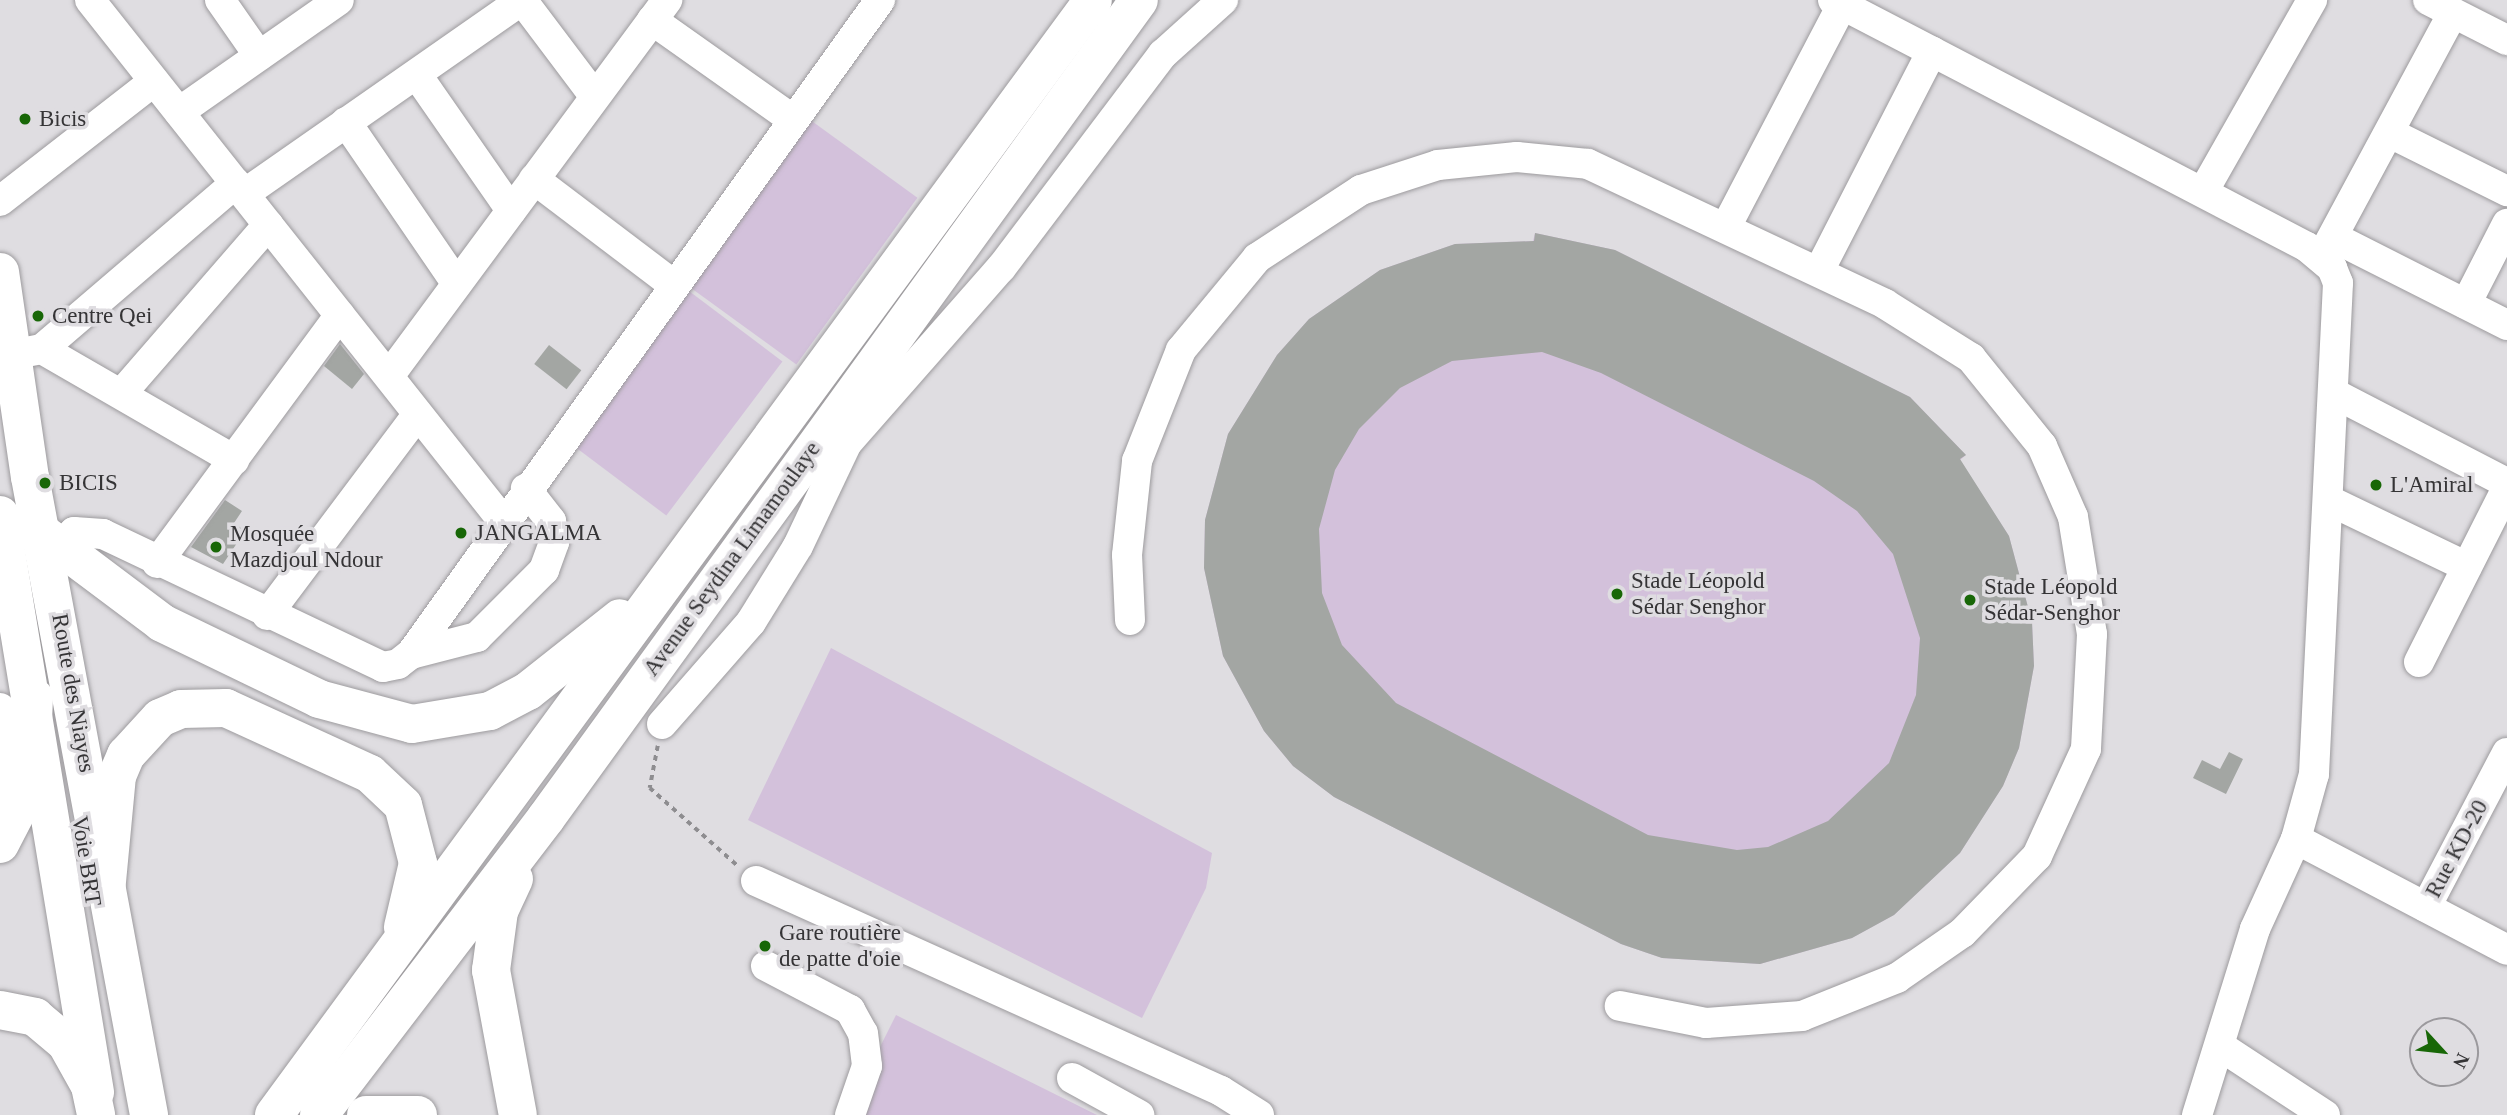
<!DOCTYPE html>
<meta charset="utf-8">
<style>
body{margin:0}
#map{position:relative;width:2507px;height:1115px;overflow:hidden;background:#dfdde1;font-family:Georgia,serif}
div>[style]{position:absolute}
.green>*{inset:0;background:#d3c1db;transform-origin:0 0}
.building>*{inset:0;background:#a3a6a3;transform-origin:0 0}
.path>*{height:3.5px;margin-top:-1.75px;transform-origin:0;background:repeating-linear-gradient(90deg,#8e8d90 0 5px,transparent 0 10px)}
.roads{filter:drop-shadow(0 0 2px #9d9b9e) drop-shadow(0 0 2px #9d9b9e)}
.minor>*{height:30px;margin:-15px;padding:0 15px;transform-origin:15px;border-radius:15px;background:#fff}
.major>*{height:38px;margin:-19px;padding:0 19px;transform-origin:19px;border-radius:19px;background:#fff}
.highway>*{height:38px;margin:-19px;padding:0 19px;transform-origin:19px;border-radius:19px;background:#fff}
.dots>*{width:19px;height:19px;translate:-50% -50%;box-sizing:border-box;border:4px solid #dfdde1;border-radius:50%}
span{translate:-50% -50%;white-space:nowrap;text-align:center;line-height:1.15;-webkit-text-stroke:7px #dfdde1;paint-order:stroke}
.poi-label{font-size:23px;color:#353436}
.left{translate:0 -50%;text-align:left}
.street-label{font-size:23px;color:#353436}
.north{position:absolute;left:2409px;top:1017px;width:70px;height:70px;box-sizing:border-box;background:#dfdde1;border:2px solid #9b999d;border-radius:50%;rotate:117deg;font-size:19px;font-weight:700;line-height:28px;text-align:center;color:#353436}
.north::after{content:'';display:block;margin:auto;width:24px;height:32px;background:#186707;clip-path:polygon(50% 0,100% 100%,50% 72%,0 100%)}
</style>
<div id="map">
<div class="green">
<div style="left:809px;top:119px;width:134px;height:206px;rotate:36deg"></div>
<div style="clip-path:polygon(1535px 233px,1615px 250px,1910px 397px,1966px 455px,1960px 460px,2009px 536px,2032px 622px,2034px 666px,2019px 748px,2003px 786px,1960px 853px,1894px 915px,1852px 938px,1760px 964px,1662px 958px,1621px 944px,1334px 797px,1293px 766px,1264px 731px,1223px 656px,1204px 568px,1205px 520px,1228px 434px,1277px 355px,1309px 319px,1380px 270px,1455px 244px,1533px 241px)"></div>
<div style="left:685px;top:288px;width:122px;height:193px;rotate:37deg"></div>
<div style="clip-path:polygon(831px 648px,1212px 853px,1206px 888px,1142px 1018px,748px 820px)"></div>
<div style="clip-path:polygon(896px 1015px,1097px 1115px,846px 1115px)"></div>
</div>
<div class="building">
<div style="clip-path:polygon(evenodd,1535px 233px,1615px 250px,1910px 397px,1966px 455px,1960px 459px,2009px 536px,2032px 622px,2034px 666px,2019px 748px,2003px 786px,1960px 853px,1894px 915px,1852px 938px,1760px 964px,1662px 958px,1621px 944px,1334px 797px,1293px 766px,1264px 731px,1223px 656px,1204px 568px,1205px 520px,1228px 434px,1277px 355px,1309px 319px,1380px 270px,1455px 244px,1534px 241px,1535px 233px,1542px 352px,1601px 373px,1814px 481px,1857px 511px,1893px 554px,1920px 638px,1916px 695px,1889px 763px,1828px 821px,1768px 847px,1737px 850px,1648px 835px,1396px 703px,1342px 645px,1322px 593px,1319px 529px,1335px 470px,1359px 429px,1400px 388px,1452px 361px,1542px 352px)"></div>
<div style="clip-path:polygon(340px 344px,364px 374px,352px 389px,324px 366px)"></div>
<div style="left:549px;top:345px;width:41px;height:24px;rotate:38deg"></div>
<div style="clip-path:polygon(225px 500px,242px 511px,234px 523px,245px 531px,223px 564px,191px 547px)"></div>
<div style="clip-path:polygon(2229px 752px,2243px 759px,2226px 794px,2193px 778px,2202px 760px,2220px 769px)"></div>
</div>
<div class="path">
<div style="left:658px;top:746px;width:43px;rotate:100.8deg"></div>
<div style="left:650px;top:788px;width:118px;rotate:41.6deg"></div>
</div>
<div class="roads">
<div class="minor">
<div style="left:90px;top:0;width:665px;rotate:51.6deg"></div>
<div style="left:220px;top:0;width:68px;rotate:55.1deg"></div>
<div style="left:522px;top:0;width:121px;rotate:53deg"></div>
<div style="left:1833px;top:0;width:534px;rotate:27.52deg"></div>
<div style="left:2307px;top:247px;width:33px;rotate:40deg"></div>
<div style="left:2332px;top:268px;width:16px;rotate:68deg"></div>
<div style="left:2338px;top:283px;width:492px;rotate:92.8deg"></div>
<div style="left:2314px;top:774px;width:67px;rotate:105.5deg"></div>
<div style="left:2296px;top:839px;width:99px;rotate:114.5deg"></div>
<div style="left:2255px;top:929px;width:195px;rotate:107.3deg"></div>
<div style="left:2428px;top:0;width:89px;rotate:26.9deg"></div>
<div style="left:652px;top:20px;width:171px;rotate:35.3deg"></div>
<div style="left:417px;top:75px;width:165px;rotate:55.2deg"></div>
<div style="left:179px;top:112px;width:195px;rotate:-35deg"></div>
<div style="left:346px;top:122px;width:196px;rotate:55.6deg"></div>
<div style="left:2390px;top:133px;width:131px;rotate:26.4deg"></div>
<div style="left:534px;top:179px;width:172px;rotate:37.2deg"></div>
<div style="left:2203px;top:192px;width:221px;rotate:-60.4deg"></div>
<div style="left:244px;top:194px;width:339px;rotate:-34.9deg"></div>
<div style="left:0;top:201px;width:195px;rotate:-37.9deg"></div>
<div style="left:1727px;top:225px;width:248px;rotate:-62.4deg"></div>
<div style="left:2335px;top:238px;width:193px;rotate:26.8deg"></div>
<div style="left:2322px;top:256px;width:276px;rotate:-61.7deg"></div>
<div style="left:1819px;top:271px;width:247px;rotate:-62.8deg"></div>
<div style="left:2466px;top:304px;width:90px;rotate:-62.9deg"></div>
<div style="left:42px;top:349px;width:255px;rotate:-40.6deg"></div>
<div style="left:26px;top:352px;width:16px;rotate:-11deg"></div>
<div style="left:42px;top:349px;width:222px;rotate:30deg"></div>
<div style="left:389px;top:376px;width:468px;rotate:-53.5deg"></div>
<div style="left:122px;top:393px;width:223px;rotate:-49deg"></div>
<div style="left:2335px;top:394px;width:194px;rotate:27.4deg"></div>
<div style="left:2328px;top:500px;width:154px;rotate:25.7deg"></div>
<div style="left:61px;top:546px;width:19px;rotate:-47deg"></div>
<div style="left:74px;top:532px;width:29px;rotate:4deg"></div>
<div style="left:103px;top:534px;width:310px;rotate:25.4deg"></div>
<div style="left:383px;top:667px;width:15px;rotate:-11deg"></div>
<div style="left:398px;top:664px;width:16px;rotate:-38deg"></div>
<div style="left:411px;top:654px;width:805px;rotate:-54.35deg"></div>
<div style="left:157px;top:563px;width:308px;rotate:-53.6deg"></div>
<div style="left:267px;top:615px;width:251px;rotate:-53.1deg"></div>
<div style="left:1130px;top:620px;width:65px;rotate:-92.6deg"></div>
<div style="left:1127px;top:555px;width:95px;rotate:-83.9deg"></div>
<div style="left:1137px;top:461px;width:119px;rotate:-68.4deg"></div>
<div style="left:1181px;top:350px;width:119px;rotate:-50.4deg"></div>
<div style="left:1257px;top:258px;width:124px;rotate:-33.2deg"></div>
<div style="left:1361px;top:190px;width:81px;rotate:-18deg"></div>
<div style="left:1438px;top:165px;width:79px;rotate:-5.8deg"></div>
<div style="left:1517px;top:157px;width:71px;rotate:5.6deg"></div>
<div style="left:1588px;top:164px;width:328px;rotate:25.2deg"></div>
<div style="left:1885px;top:304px;width:102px;rotate:32.1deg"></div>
<div style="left:1971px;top:358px;width:113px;rotate:51.1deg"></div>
<div style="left:2042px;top:446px;width:77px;rotate:66.4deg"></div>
<div style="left:2073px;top:517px;width:119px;rotate:80.8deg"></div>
<div style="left:2092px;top:634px;width:115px;rotate:93deg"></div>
<div style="left:2086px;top:749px;width:118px;rotate:114.6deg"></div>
<div style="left:2037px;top:856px;width:107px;rotate:134.2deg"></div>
<div style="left:1962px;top:933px;width:79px;rotate:145.3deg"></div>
<div style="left:1897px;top:978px;width:102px;rotate:158.2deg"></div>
<div style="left:1802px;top:1016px;width:96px;rotate:175.8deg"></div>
<div style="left:1706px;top:1023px;width:88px;rotate:-168.8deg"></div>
<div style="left:411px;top:654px;width:68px;rotate:-14.4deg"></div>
<div style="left:477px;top:637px;width:95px;rotate:-45deg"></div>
<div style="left:544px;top:570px;width:30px;rotate:-70deg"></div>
<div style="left:554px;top:542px;width:21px;rotate:-98deg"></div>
<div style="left:551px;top:521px;width:41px;rotate:-128deg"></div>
<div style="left:2419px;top:662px;width:195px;rotate:-63.2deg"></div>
<div style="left:0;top:708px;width:56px;rotate:75.5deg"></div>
<div style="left:14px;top:762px;width:42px;rotate:109.3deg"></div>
<div style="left:662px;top:724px;width:135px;rotate:-48.9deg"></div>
<div style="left:751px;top:622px;width:89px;rotate:-58.3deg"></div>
<div style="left:798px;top:546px;width:114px;rotate:-64.6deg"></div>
<div style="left:847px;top:443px;width:233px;rotate:-48.7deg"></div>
<div style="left:1001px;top:268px;width:268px;rotate:-52.9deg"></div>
<div style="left:1163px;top:54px;width:81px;rotate:-42deg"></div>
<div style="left:2296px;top:839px;width:238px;rotate:27.7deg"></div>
<div style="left:756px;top:881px;width:510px;rotate:24.3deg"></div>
<div style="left:1221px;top:1091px;width:45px;rotate:32.3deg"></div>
<div style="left:2426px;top:907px;width:174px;rotate:-62.3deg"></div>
<div style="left:766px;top:966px;width:95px;rotate:27.6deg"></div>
<div style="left:850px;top:1010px;width:26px;rotate:61deg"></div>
<div style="left:863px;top:1033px;width:33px;rotate:83deg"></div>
<div style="left:867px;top:1066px;width:52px;rotate:109.1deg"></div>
<div style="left:2223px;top:1048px;width:122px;rotate:33.3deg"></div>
<div style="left:1072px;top:1078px;width:77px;rotate:28.9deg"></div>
</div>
<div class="major">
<div style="left:0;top:272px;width:207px;rotate:81.7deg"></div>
<div style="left:30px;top:477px;width:649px;rotate:79.43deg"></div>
<div style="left:0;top:515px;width:585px;rotate:80.65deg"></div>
</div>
<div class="highway">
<div style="left:41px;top:532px;width:151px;rotate:36.9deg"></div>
<div style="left:162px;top:623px;width:174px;rotate:25.8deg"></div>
<div style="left:319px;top:699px;width:96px;rotate:15deg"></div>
<div style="left:412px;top:724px;width:79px;rotate:-9.5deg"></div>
<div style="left:490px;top:711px;width:43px;rotate:-27.8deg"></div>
<div style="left:528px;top:691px;width:117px;rotate:-38.4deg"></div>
<div style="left:0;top:844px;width:65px;rotate:-62.7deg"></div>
<div style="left:30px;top:786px;width:89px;rotate:-87.4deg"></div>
<div style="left:514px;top:879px;width:35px;rotate:115deg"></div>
<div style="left:499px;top:911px;width:60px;rotate:97.7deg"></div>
<div style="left:491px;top:970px;width:147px;rotate:79.5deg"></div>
<div style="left:106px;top:892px;width:117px;rotate:-84.6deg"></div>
<div style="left:117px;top:776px;width:23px;rotate:-67deg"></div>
<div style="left:126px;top:755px;width:50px;rotate:-47.4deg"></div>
<div style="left:160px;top:718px;width:23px;rotate:-23deg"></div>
<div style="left:181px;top:709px;width:45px;rotate:-1.3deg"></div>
<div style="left:226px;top:708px;width:158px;rotate:24.6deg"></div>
<div style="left:370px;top:774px;width:45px;rotate:43.2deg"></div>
<div style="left:403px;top:805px;width:60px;rotate:75.5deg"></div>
<div style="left:418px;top:863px;width:66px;rotate:103.2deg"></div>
<div style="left:0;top:1010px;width:36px;rotate:11deg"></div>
<div style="left:35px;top:1017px;width:40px;rotate:40deg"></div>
<div style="left:66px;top:1043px;width:49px;rotate:60.8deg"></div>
<div style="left:90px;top:1086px;width:30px;rotate:78deg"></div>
<div style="left:274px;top:1115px;width:1383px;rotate:-53.7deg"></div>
<div style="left:319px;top:1115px;width:374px;rotate:-52.6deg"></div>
<div style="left:546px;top:818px;width:1010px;rotate:-54.06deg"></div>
<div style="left:366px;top:1115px;width:52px"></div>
</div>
</div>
<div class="dots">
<div style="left:25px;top:119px;background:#186707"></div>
<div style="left:38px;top:316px;background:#186707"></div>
<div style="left:45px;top:483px;background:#186707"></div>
<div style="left:2376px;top:485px;background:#186707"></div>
<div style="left:461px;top:533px;background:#186707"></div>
<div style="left:216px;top:547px;background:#186707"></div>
<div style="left:1617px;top:594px;background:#186707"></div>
<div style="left:1970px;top:600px;background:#186707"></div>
<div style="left:765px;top:946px;background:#186707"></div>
</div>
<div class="poi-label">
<span class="left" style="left:39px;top:119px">Bicis</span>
<span class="left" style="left:52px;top:316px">Centre Qei</span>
<span class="left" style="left:59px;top:483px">BICIS</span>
<span class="left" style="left:2390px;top:485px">L'Amiral</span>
<span class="left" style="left:475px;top:533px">JANGALMA</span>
<span class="left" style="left:230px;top:547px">Mosquée<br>Mazdjoul Ndour</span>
<span class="left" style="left:1631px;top:594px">Stade Léopold<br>Sédar Senghor</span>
<span class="left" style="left:1984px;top:600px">Stade Léopold<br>Sédar-Senghor</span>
<span class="left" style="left:779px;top:946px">Gare routière<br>de patte d'oie</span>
</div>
<div class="street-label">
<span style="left:732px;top:559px;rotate:-54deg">Avenue Seydina Limamoulaye</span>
<span style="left:73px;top:693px;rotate:80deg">Route des Niayes</span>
<span style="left:2457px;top:849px;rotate:-62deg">Rue KD-20</span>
<span style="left:86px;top:861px;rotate:81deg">Voie BRT</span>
</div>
<div class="north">N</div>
</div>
